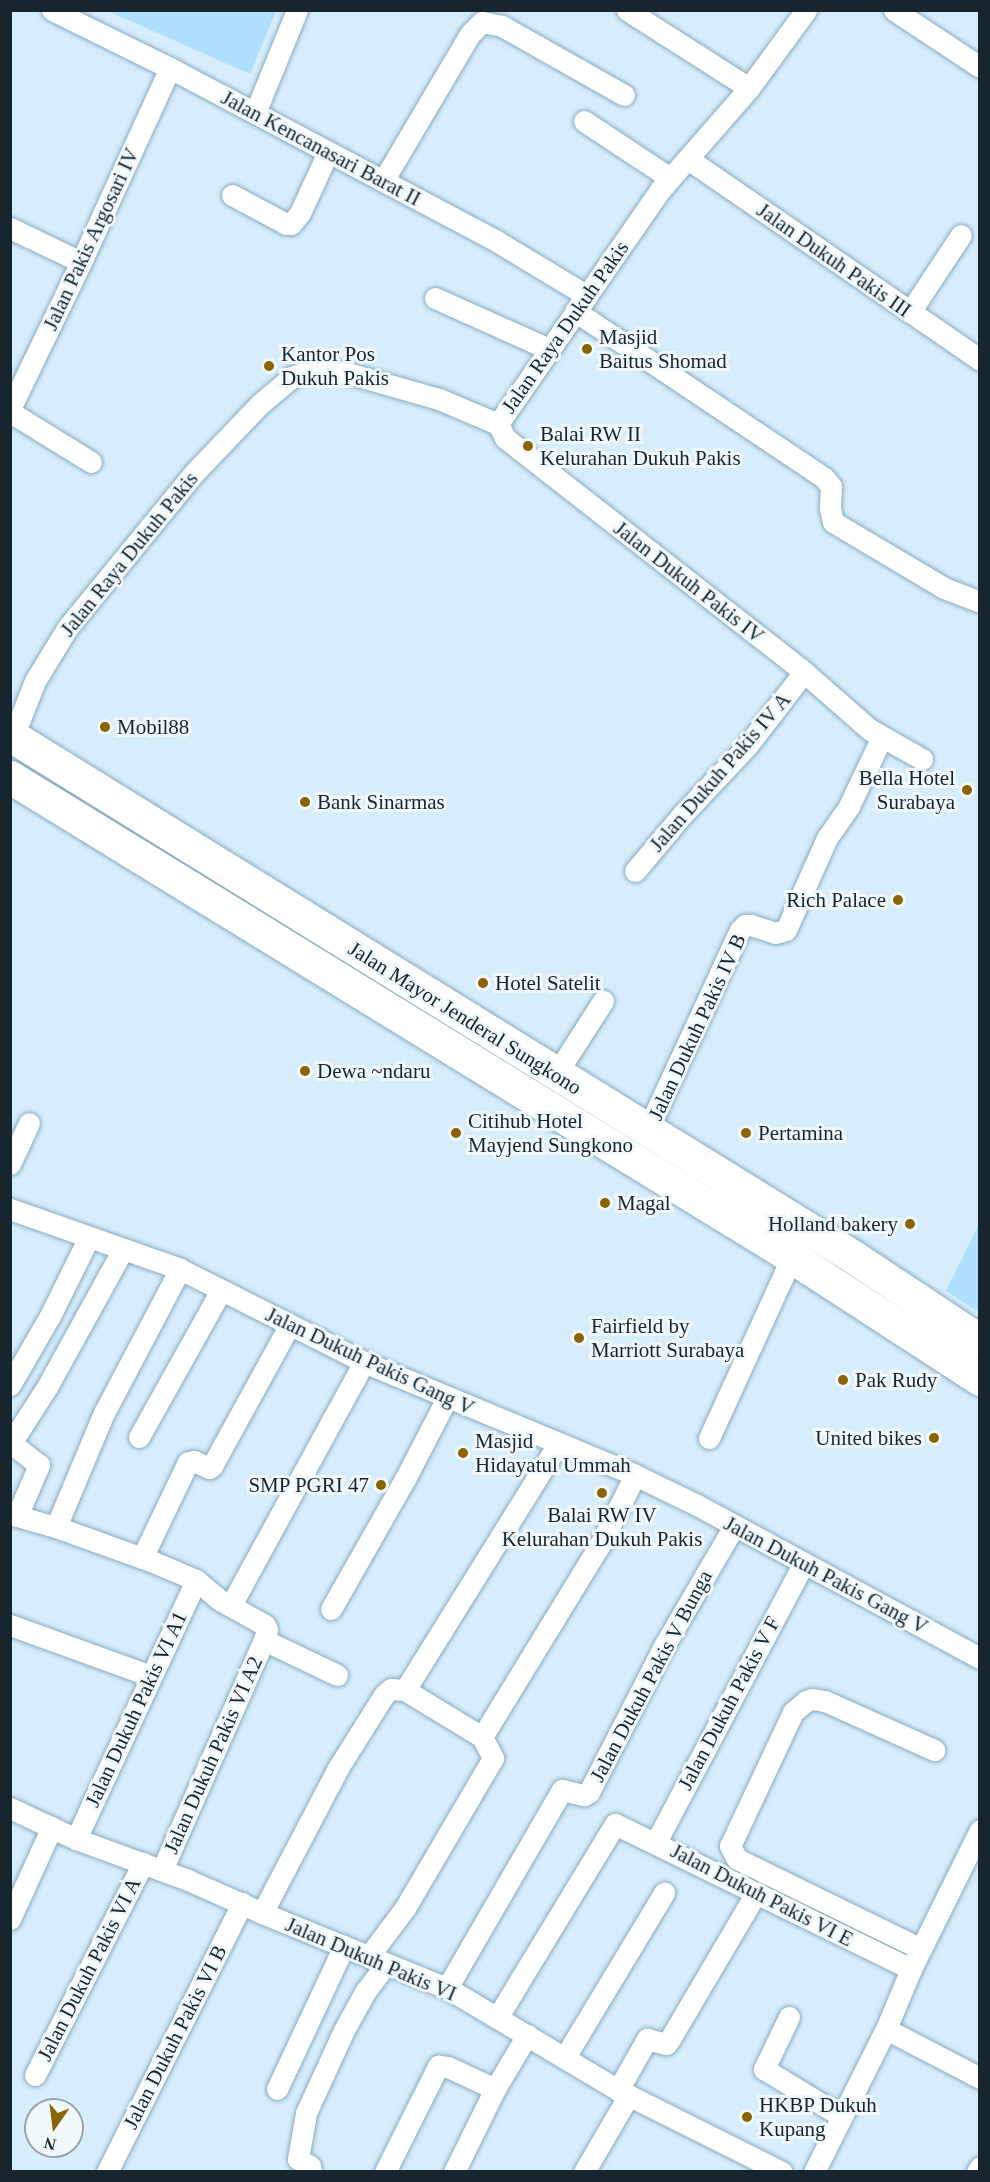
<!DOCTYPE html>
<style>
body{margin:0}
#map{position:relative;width:990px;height:2182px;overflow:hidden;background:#d7edfb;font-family:Georgia,serif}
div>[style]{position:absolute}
.green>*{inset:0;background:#aee0fd}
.roads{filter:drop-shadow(0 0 2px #88abc1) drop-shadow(0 0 2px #88abc1)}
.minor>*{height:21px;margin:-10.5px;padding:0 10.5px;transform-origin:10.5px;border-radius:10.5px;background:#fff}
.primary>*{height:33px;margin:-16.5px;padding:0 16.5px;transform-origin:16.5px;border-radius:16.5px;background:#fff}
.dots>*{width:16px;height:16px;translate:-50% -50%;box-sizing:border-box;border:3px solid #f0f8fc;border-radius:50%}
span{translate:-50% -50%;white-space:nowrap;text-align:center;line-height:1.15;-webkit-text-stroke:6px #f0f8fc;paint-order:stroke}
.street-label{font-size:21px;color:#17252e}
.poi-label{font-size:21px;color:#17252e}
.left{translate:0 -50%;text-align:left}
.right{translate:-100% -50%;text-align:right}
.frame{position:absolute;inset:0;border:12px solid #17252e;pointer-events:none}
.north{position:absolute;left:24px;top:2098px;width:60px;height:60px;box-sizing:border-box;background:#f0f8fc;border:2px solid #99a4aa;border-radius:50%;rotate:194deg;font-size:16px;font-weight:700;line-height:24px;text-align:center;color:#17252e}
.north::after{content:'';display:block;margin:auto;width:21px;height:27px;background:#8a6302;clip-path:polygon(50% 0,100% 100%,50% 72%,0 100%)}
</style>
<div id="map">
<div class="green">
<div style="clip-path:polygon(108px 11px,276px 11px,250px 74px)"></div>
<div style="clip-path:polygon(979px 1224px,979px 1312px,946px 1291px)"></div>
</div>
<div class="roads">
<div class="minor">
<div style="left:52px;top:10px;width:131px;rotate:26.2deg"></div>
<div style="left:170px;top:68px;width:371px;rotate:27.9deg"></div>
<div style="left:498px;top:242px;width:103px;rotate:31.1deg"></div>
<div style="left:627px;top:10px;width:145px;rotate:32.6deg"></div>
<div style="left:894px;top:10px;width:103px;rotate:33.5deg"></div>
<div style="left:255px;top:113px;width:111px;rotate:-67.8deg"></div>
<div style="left:584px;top:121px;width:103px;rotate:33.5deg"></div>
<div style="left:688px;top:159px;width:354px;rotate:34.5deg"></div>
<div style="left:383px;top:181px;width:171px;rotate:-59.4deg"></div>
<div style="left:470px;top:34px;width:17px;rotate:-45deg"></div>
<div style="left:482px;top:22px;width:20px;rotate:11deg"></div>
<div style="left:502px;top:26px;width:140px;rotate:29.5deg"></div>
<div style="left:232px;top:195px;width:61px;rotate:28.2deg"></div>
<div style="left:286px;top:224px;width:5px"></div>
<div style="left:291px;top:224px;width:14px;rotate:-51deg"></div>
<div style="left:300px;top:213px;width:67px;rotate:-65.3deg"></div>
<div style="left:10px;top:228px;width:79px;rotate:25.6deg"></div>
<div style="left:435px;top:298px;width:125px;rotate:24.1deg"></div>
<div style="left:575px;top:311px;width:300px;rotate:33.8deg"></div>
<div style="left:824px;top:478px;width:11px;rotate:49deg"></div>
<div style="left:831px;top:486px;width:22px;rotate:93deg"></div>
<div style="left:830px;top:508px;width:14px;rotate:78deg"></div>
<div style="left:833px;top:522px;width:129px;rotate:30.7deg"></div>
<div style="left:944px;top:588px;width:39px;rotate:21deg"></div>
<div style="left:910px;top:312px;width:92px;rotate:-56.5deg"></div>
<div style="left:10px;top:409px;width:163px;rotate:-64.2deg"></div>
<div style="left:81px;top:262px;width:213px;rotate:-65.4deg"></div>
<div style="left:10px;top:412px;width:95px;rotate:31.7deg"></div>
<div style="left:498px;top:424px;width:16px;rotate:63deg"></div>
<div style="left:505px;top:438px;width:380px;rotate:38deg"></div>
<div style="left:804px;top:672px;width:86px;rotate:41.2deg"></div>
<div style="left:869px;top:729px;width:61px;rotate:29.5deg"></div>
<div style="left:13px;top:737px;width:60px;rotate:-68.6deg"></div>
<div style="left:35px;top:681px;width:63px;rotate:-58.6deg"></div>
<div style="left:68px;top:627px;width:200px;rotate:-50.7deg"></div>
<div style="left:195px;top:472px;width:94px;rotate:-46.3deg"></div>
<div style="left:260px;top:404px;width:42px;rotate:-40.2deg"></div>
<div style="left:292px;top:377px;width:18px;rotate:-22deg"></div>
<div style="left:309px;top:370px;width:35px;rotate:3deg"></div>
<div style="left:344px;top:372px;width:99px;rotate:15.9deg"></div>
<div style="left:439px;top:399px;width:64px;rotate:23deg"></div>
<div style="left:498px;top:424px;width:286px;rotate:-55.3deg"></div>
<div style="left:661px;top:189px;width:134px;rotate:-48.9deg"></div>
<div style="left:749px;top:88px;width:97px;rotate:-53.8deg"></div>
<div style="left:635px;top:871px;width:73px;rotate:-50deg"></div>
<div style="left:682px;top:815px;width:95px;rotate:-46.7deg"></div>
<div style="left:747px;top:746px;width:93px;rotate:-52.4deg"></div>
<div style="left:556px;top:1074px;width:87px;rotate:-57.2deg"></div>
<div style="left:647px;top:1131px;width:221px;rotate:-65.2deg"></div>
<div style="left:740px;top:930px;width:7px;rotate:-45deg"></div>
<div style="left:745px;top:925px;width:6px"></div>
<div style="left:751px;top:925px;width:25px;rotate:18deg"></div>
<div style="left:775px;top:933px;width:11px;rotate:-15deg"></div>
<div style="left:786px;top:930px;width:101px;rotate:-66deg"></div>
<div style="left:827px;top:838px;width:39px;rotate:-55deg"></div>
<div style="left:849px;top:806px;width:72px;rotate:-64.5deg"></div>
<div style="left:880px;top:741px;width:7px;rotate:-117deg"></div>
<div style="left:10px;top:1164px;width:45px;rotate:-65.1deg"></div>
<div style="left:10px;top:1209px;width:180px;rotate:19.4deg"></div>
<div style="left:180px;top:1269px;width:206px;rotate:26.8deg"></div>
<div style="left:364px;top:1362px;width:294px;rotate:22.6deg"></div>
<div style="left:635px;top:1475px;width:69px;rotate:25.8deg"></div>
<div style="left:697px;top:1505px;width:322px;rotate:28.4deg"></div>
<div style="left:10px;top:1385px;width:80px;rotate:-59.9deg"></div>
<div style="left:50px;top:1316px;width:86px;rotate:-63.7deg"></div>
<div style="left:139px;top:1437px;width:166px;rotate:-60.8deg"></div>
<div style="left:709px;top:1438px;width:199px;rotate:-65.4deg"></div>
<div style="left:10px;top:1514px;width:48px;rotate:15.8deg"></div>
<div style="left:56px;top:1527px;width:101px;rotate:19.7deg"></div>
<div style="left:151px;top:1561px;width:49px;rotate:22.9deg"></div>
<div style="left:196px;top:1580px;width:31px;rotate:40deg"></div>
<div style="left:220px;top:1600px;width:51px;rotate:29.1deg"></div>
<div style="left:265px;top:1625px;width:5px;rotate:68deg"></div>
<div style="left:267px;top:1630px;width:10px;rotate:107deg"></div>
<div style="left:264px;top:1640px;width:81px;rotate:25.6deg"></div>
<div style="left:17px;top:1516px;width:56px;rotate:-66.7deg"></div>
<div style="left:39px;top:1465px;width:36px;rotate:-142deg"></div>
<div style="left:11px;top:1443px;width:67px;rotate:-57.3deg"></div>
<div style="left:47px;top:1387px;width:155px;rotate:-61.1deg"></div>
<div style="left:56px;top:1527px;width:124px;rotate:-67.2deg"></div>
<div style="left:104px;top:1413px;width:163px;rotate:-62.2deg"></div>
<div style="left:142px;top:1558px;width:106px;rotate:-64.4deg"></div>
<div style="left:188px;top:1462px;width:6px;rotate:-9deg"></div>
<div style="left:194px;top:1461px;width:17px;rotate:25deg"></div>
<div style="left:209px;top:1468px;width:4px;rotate:-34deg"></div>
<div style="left:212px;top:1466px;width:160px;rotate:-61.2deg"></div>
<div style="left:231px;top:1605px;width:277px;rotate:-61.3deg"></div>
<div style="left:331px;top:1609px;width:150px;rotate:-60.4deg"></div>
<div style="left:405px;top:1479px;width:91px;rotate:-62.6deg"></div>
<div style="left:10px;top:1625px;width:150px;rotate:19.9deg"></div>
<div style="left:405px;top:1690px;width:290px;rotate:-58.1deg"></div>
<div style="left:482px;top:1737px;width:228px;rotate:-58.5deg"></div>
<div style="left:601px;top:1543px;width:76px;rotate:-63.4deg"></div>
<div style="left:10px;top:1808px;width:73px;rotate:25.2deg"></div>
<div style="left:76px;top:1839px;width:119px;rotate:20.1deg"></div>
<div style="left:188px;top:1880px;width:81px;rotate:24deg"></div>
<div style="left:262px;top:1913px;width:200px;rotate:22.1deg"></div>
<div style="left:447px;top:1988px;width:199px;rotate:30.8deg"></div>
<div style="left:618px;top:2090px;width:183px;rotate:26.6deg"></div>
<div style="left:76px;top:1839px;width:285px;rotate:-65.1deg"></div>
<div style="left:656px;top:1842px;width:314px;rotate:-62.1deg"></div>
<div style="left:162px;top:1870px;width:252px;rotate:-66.1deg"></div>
<div style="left:262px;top:1913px;width:164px;rotate:-62.3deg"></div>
<div style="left:338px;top:1768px;width:86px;rotate:-57.8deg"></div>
<div style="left:384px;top:1695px;width:9px;rotate:-41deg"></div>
<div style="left:391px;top:1689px;width:14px;rotate:4deg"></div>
<div style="left:405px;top:1690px;width:90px;rotate:31.4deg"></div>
<div style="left:482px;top:1737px;width:24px;rotate:62deg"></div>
<div style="left:493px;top:1758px;width:174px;rotate:120.4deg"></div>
<div style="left:405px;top:1908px;width:60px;rotate:126.9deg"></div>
<div style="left:10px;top:1919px;width:101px;rotate:-65.5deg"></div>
<div style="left:921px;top:1949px;width:205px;rotate:-153.9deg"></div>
<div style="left:737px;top:1859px;width:15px;rotate:-118deg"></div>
<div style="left:730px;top:1846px;width:148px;rotate:-64.8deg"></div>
<div style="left:793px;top:1712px;width:17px;rotate:-40deg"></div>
<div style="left:806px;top:1701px;width:6px;rotate:-18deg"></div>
<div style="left:812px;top:1699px;width:13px;rotate:9deg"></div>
<div style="left:825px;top:1701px;width:120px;rotate:24.2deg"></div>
<div style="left:447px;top:1988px;width:229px;rotate:-59.9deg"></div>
<div style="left:562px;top:1790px;width:23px;rotate:13deg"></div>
<div style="left:584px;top:1795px;width:6px;rotate:-31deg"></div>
<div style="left:589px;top:1792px;width:164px;rotate:-62.8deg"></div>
<div style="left:664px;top:1646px;width:139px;rotate:-59.7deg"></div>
<div style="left:789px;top:2017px;width:58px;rotate:115.7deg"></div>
<div style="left:764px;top:2069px;width:90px;rotate:31.4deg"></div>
<div style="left:497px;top:2018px;width:227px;rotate:-58.7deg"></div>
<div style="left:615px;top:1824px;width:330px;rotate:26.1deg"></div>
<div style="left:886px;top:2029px;width:106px;rotate:27.5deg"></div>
<div style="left:565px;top:2057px;width:192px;rotate:-58.9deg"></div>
<div style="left:35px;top:2075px;width:238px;rotate:-63deg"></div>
<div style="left:277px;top:2089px;width:158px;rotate:-64.9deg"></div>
<div style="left:618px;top:2090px;width:59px;rotate:-60.4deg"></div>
<div style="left:647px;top:2039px;width:20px;rotate:15deg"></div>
<div style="left:666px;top:2044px;width:6px;rotate:-51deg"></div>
<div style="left:670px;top:2039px;width:169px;rotate:-59.5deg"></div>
<div style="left:107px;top:2172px;width:301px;rotate:-63.3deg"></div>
<div style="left:311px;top:2172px;width:6px;rotate:-99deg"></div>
<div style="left:310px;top:2166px;width:14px;rotate:-150deg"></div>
<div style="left:298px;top:2159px;width:47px;rotate:-80.1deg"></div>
<div style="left:306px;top:2113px;width:91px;rotate:-65.4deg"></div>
<div style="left:344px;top:2030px;width:43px;rotate:-61.1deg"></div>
<div style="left:365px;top:1992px;width:35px;rotate:-53deg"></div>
<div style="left:385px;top:2172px;width:119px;rotate:-63.4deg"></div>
<div style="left:438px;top:2066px;width:10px;rotate:6deg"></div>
<div style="left:448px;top:2067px;width:52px;rotate:25.1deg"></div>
<div style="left:454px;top:2172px;width:93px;rotate:-63.7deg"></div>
<div style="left:495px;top:2089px;width:63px;rotate:-59.3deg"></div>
<div style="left:584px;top:2172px;width:89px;rotate:-59.7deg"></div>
<div style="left:814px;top:2172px;width:160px;rotate:-63.3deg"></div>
<div style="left:886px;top:2029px;width:65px;rotate:-67.4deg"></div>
<div style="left:911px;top:1969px;width:155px;rotate:-63.6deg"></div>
<div style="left:977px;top:2172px;width:6px;rotate:-59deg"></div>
</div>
<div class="primary">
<div style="left:10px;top:735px;width:994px;rotate:31.75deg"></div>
<div style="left:855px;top:1258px;width:150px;rotate:33.6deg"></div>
<div style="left:10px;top:777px;width:918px;rotate:31.54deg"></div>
<div style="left:792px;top:1257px;width:224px;rotate:33deg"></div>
</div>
</div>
<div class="dots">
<div style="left:587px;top:349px;background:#8a6302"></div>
<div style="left:269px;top:366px;background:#8a6302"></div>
<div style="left:528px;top:446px;background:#8a6302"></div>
<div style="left:105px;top:727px;background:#8a6302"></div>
<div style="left:967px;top:790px;background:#8a6302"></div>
<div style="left:305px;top:802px;background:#8a6302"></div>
<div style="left:898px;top:900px;background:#8a6302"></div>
<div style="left:483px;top:983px;background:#8a6302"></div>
<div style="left:305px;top:1071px;background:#8a6302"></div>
<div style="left:456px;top:1133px;background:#8a6302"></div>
<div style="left:746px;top:1133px;background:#8a6302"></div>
<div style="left:605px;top:1203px;background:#8a6302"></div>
<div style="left:910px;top:1224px;background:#8a6302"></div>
<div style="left:579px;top:1338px;background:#8a6302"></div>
<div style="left:843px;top:1380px;background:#8a6302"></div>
<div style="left:934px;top:1438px;background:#8a6302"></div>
<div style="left:463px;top:1453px;background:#8a6302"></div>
<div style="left:381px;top:1485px;background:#8a6302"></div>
<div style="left:602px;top:1493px;background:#8a6302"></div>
<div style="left:747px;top:2117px;background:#8a6302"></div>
</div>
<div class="street-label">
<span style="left:321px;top:148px;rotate:28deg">Jalan Kencanasari Barat II</span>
<span style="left:91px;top:239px;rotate:-65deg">Jalan Pakis Argosari IV</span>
<span style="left:834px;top:260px;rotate:35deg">Jalan Dukuh Pakis III</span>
<span style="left:565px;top:327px;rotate:-55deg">Jalan Raya Dukuh Pakis</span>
<span style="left:129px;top:554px;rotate:-51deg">Jalan Raya Dukuh Pakis</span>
<span style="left:689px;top:582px;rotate:38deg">Jalan Dukuh Pakis IV</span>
<span style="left:720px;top:772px;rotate:-49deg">Jalan Dukuh Pakis IV A</span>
<span style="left:465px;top:1018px;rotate:32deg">Jalan Mayor Jenderal Sungkono</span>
<span style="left:697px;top:1027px;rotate:-65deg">Jalan Dukuh Pakis IV B</span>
<span style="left:370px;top:1361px;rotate:25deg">Jalan Dukuh Pakis Gang V</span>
<span style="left:826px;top:1575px;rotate:28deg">Jalan Dukuh Pakis Gang V</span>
<span style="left:651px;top:1676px;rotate:-62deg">Jalan Dukuh Pakis V Bunga</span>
<span style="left:729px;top:1703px;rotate:-62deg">Jalan Dukuh Pakis V F</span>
<span style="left:136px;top:1709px;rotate:-65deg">Jalan Dukuh Pakis VI A1</span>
<span style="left:213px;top:1755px;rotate:-66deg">Jalan Dukuh Pakis VI A2</span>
<span style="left:762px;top:1895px;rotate:27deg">Jalan Dukuh Pakis VI E</span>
<span style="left:371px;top:1959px;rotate:23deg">Jalan Dukuh Pakis VI</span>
<span style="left:89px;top:1969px;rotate:-63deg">Jalan Dukuh Pakis VI A</span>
<span style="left:175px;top:2037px;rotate:-63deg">Jalan Dukuh Pakis VI B</span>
</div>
<div class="poi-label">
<span class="left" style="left:599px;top:349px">Masjid<br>Baitus Shomad</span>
<span class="left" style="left:281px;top:366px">Kantor Pos<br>Dukuh Pakis</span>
<span class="left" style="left:540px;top:446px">Balai RW II<br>Kelurahan Dukuh Pakis</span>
<span class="left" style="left:117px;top:727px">Mobil88</span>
<span class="right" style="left:955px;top:790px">Bella Hotel<br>Surabaya</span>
<span class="left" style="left:317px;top:802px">Bank Sinarmas</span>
<span class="right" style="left:886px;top:900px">Rich Palace</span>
<span class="left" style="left:495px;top:983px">Hotel Satelit</span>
<span class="left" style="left:317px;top:1071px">Dewa ~ndaru</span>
<span class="left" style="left:468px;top:1133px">Citihub Hotel<br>Mayjend Sungkono</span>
<span class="left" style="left:758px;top:1133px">Pertamina</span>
<span class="left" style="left:617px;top:1203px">Magal</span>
<span class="right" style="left:898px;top:1224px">Holland bakery</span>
<span class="left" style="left:591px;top:1338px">Fairfield by<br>Marriott Surabaya</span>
<span class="left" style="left:855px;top:1380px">Pak Rudy</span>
<span class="right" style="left:922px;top:1438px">United bikes</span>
<span class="left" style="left:475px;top:1453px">Masjid<br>Hidayatul Ummah</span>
<span class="right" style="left:369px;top:1485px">SMP PGRI 47</span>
<span style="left:602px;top:1527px">Balai RW IV<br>Kelurahan Dukuh Pakis</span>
<span class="left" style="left:759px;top:2117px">HKBP Dukuh<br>Kupang</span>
</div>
<div class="frame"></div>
<div class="north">N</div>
</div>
